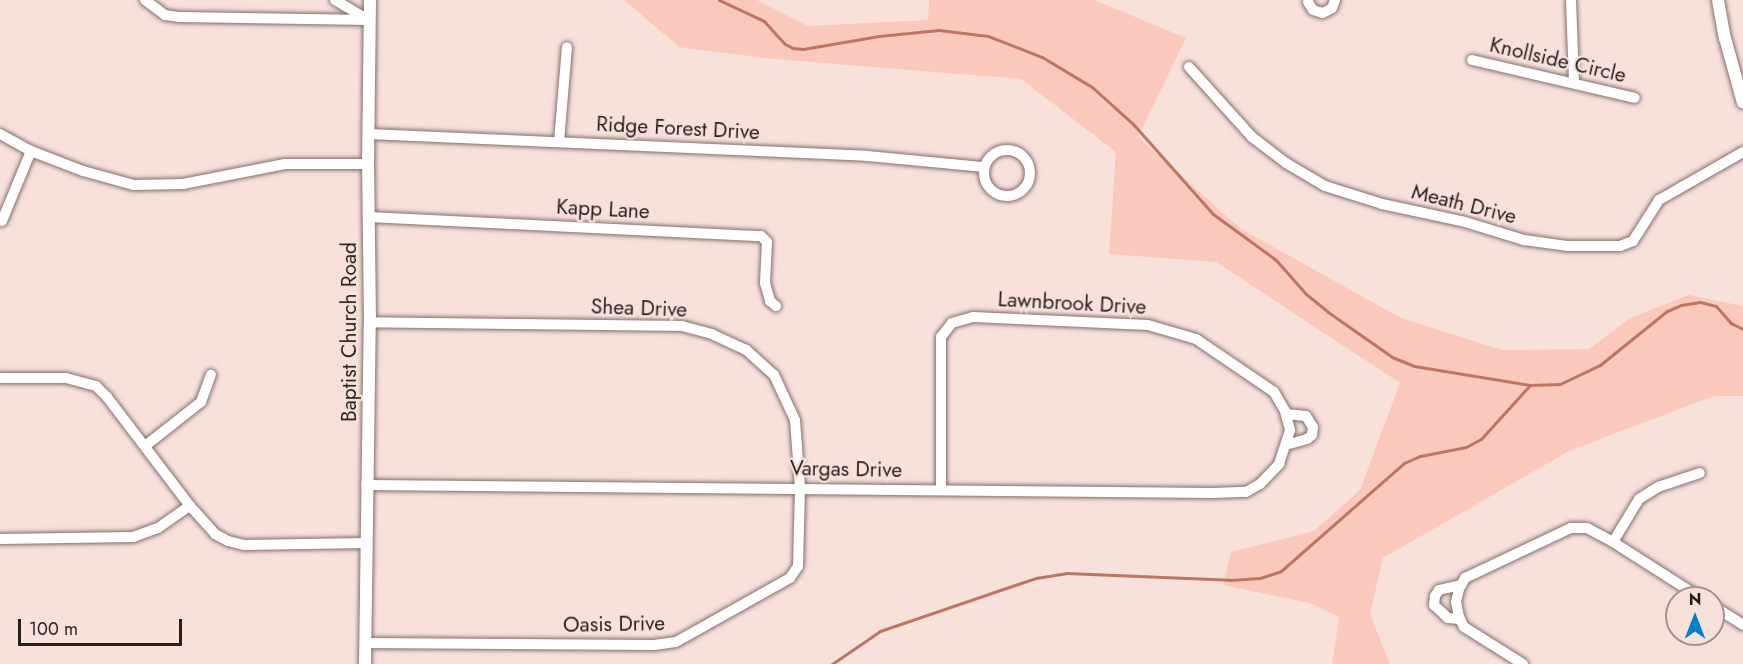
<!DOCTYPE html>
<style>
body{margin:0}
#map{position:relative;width:1743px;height:664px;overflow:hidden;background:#f8e1db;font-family:Jost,sans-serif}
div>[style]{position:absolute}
.green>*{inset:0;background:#fbc9bc}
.stream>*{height:3px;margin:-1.5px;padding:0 1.5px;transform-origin:1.5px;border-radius:1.5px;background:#bd7664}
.roads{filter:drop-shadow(0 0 2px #846f6a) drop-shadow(0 0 2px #846f6a)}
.minor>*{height:10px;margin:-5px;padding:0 5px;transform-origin:5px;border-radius:5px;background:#fff}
.minor>.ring{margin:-5px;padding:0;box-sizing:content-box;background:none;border:10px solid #fff;border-radius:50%}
.tertiary>*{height:12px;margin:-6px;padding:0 6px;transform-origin:6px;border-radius:6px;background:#fff}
span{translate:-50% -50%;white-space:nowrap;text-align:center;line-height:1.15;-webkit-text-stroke:4.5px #f8e1db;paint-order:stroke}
.street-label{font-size:21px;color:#271f1d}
.north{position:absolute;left:1665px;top:586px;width:60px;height:60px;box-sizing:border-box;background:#f8e1db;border:2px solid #a4938f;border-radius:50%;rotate:0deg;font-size:16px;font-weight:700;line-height:24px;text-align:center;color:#271f1d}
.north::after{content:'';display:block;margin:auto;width:21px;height:27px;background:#007ec6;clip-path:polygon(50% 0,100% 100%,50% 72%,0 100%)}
.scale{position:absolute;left:18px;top:619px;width:164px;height:27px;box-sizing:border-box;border:3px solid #271f1d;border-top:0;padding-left:8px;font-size:18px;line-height:21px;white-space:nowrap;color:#271f1d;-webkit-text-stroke:4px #f8e1db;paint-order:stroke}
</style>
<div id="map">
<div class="green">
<div style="clip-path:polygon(624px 0,757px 0,808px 26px,928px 20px,929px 0,1094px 0,1186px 38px,1138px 137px,1241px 229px,1401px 318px,1502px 350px,1589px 349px,1630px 318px,1689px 295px,1743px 306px,1743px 396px,1714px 396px,1571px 450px,1383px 558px,1370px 614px,1390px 664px,1332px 664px,1339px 617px,1310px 603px,1223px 585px,1231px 552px,1314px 531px,1360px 490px,1400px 383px,1216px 262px,1109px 254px,1116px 152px,1021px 79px,774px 59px,679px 47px)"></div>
</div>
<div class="stream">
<div style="left:719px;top:0;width:50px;rotate:25deg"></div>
<div style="left:764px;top:21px;width:31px;rotate:48deg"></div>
<div style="left:785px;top:44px;width:9px;rotate:27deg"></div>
<div style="left:793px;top:48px;width:10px;rotate:6deg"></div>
<div style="left:803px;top:49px;width:77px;rotate:-9.7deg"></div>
<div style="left:879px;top:36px;width:60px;rotate:-5.7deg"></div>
<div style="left:939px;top:30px;width:49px;rotate:7deg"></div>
<div style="left:988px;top:36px;width:58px;rotate:21.3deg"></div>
<div style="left:1042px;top:57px;width:58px;rotate:31deg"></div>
<div style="left:1092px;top:87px;width:57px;rotate:42.1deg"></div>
<div style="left:1134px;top:125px;width:119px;rotate:48.4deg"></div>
<div style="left:1213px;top:214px;width:78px;rotate:36.1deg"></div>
<div style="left:1276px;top:260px;width:45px;rotate:48.6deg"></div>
<div style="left:1306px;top:294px;width:28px;rotate:39deg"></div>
<div style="left:1328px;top:312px;width:78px;rotate:35.1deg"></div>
<div style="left:1392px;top:357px;width:24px;rotate:22deg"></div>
<div style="left:1414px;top:366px;width:118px;rotate:9.3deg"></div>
<div style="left:1530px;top:385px;width:30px;rotate:-2deg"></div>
<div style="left:1560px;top:384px;width:44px;rotate:-25.4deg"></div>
<div style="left:1600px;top:365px;width:86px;rotate:-38.9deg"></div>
<div style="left:1667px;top:311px;width:15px;rotate:-23deg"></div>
<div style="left:1681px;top:305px;width:19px;rotate:-9deg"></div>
<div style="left:1700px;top:302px;width:16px;rotate:14deg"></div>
<div style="left:1716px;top:306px;width:23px;rotate:49deg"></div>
<div style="left:1731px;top:323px;width:13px;rotate:27deg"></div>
<div style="left:832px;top:664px;width:58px;rotate:-34.5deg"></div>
<div style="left:880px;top:631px;width:165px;rotate:-18.8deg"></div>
<div style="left:1036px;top:578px;width:30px;rotate:-9deg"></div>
<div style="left:1066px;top:573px;width:164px;rotate:2.4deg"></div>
<div style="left:1230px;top:580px;width:30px;rotate:-4deg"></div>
<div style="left:1260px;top:578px;width:22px;rotate:-18deg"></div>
<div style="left:1281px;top:571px;width:164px;rotate:-41.3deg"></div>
<div style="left:1404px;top:463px;width:17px;rotate:-24deg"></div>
<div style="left:1420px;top:456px;width:47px;rotate:-11.1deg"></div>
<div style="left:1466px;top:447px;width:17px;rotate:-28deg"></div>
<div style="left:1481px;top:439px;width:73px;rotate:-47.8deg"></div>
</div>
<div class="roads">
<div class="minor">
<div style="left:145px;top:0;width:25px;rotate:37deg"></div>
<div style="left:165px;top:15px;width:15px;rotate:8deg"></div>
<div style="left:180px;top:17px;width:190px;rotate:0.9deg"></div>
<div style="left:335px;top:0;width:37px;rotate:31deg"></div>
<div style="left:1571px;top:0;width:83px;rotate:87.9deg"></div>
<div style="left:1308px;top:2px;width:9px;rotate:58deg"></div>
<div style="left:1313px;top:10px;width:10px;rotate:17deg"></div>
<div style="left:1323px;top:13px;width:10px;rotate:-29deg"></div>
<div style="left:1332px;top:8px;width:9px;rotate:-69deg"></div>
<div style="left:1472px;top:60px;width:167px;rotate:13.1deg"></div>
<div style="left:1189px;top:67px;width:94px;rotate:48deg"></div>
<div style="left:1252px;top:137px;width:43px;rotate:37.4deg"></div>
<div style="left:1286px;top:163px;width:45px;rotate:30.5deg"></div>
<div style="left:1325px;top:186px;width:60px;rotate:17.5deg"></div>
<div style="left:1382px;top:204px;width:85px;rotate:12.2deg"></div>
<div style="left:1465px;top:222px;width:62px;rotate:17deg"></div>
<div style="left:1524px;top:240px;width:43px;rotate:7.9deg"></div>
<div style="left:1567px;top:246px;width:53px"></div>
<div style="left:1620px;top:246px;width:14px;rotate:-21deg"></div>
<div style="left:1633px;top:241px;width:49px;rotate:-57.6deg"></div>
<div style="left:1659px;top:200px;width:97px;rotate:-29.7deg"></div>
<div style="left:0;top:134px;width:35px;rotate:29deg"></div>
<div style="left:31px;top:151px;width:56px;rotate:21deg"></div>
<div style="left:83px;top:171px;width:53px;rotate:15.4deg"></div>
<div style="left:134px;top:185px;width:49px;rotate:-1.2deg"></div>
<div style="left:183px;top:184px;width:104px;rotate:-11.1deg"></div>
<div style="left:285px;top:164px;width:83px"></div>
<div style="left:369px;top:134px;width:498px;rotate:2.5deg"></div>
<div style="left:867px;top:156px;width:118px;rotate:5.4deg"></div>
<div style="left:559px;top:142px;width:95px;rotate:-85.2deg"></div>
<div class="ring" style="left:984px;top:150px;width:36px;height:36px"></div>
<div style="left:369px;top:217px;width:392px;rotate:2.8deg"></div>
<div style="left:761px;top:236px;width:8px;rotate:45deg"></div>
<div style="left:767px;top:242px;width:41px;rotate:92.8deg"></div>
<div style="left:765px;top:283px;width:19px;rotate:74deg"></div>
<div style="left:770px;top:301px;width:8px;rotate:40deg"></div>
<div style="left:2px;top:221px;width:76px;rotate:-67.5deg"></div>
<div style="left:0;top:378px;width:66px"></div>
<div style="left:66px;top:378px;width:31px;rotate:15deg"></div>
<div style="left:96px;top:386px;width:16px;rotate:45deg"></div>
<div style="left:107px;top:397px;width:137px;rotate:52.7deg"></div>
<div style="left:190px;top:506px;width:38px;rotate:48deg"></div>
<div style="left:215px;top:534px;width:15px;rotate:28deg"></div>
<div style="left:228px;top:541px;width:16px;rotate:14deg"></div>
<div style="left:244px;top:545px;width:122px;rotate:-0.9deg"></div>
<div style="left:1286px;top:414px;width:20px;rotate:6deg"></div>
<div style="left:1306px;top:416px;width:13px;rotate:58deg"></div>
<div style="left:1313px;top:427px;width:8px;rotate:97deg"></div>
<div style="left:1312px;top:435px;width:6px;rotate:141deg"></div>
<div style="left:1307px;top:439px;width:22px;rotate:164deg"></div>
<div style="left:145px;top:446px;width:71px;rotate:-38.2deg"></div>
<div style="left:201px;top:402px;width:29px;rotate:-70deg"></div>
<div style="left:366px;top:485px;width:847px;rotate:0.54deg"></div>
<div style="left:1213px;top:493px;width:33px;rotate:-2deg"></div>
<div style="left:1246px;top:492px;width:16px;rotate:-30deg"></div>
<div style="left:1260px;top:484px;width:28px;rotate:-46deg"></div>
<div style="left:1279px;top:464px;width:36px;rotate:-72deg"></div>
<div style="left:1290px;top:430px;width:20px;rotate:-105deg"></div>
<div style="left:1285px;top:411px;width:22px;rotate:-120deg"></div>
<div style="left:1274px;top:392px;width:94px;rotate:-145.8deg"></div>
<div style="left:1196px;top:339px;width:50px;rotate:-163.7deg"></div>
<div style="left:1148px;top:325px;width:175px;rotate:-177.4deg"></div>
<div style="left:973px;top:317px;width:22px;rotate:164deg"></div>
<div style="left:952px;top:323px;width:18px;rotate:128deg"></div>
<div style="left:941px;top:337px;width:152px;rotate:90deg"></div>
<div style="left:0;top:539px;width:133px;rotate:-0.9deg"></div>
<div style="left:133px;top:537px;width:27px;rotate:-20deg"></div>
<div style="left:158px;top:528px;width:39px;rotate:-35deg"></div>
<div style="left:1613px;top:542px;width:50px;rotate:-58.8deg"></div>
<div style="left:1639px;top:499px;width:22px;rotate:-32deg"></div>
<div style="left:1658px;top:487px;width:44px;rotate:-18.4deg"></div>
<div style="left:1713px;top:606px;width:36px;rotate:32deg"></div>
<div style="left:1460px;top:619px;width:12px;rotate:-175deg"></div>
<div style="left:1448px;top:618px;width:19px;rotate:-137deg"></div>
<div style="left:1434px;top:605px;width:9px;rotate:-84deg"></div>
<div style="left:1435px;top:596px;width:7px;rotate:-56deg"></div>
<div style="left:1439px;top:590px;width:23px;rotate:-13deg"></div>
<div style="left:365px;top:643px;width:289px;rotate:0.4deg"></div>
<div style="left:654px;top:645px;width:22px;rotate:-8deg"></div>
<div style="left:676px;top:642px;width:131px;rotate:-29.3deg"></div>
<div style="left:790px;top:578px;width:14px;rotate:-56deg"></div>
<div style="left:798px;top:566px;width:78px;rotate:-88.5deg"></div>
<div style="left:800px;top:488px;width:68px;rotate:-94.2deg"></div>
<div style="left:795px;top:420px;width:50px;rotate:-115deg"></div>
<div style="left:774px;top:375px;width:38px;rotate:-138deg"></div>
<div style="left:746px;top:350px;width:38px;rotate:-155deg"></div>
<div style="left:712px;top:334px;width:31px;rotate:-165deg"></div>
<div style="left:682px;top:326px;width:312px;rotate:-179.3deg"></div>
<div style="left:1523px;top:664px;width:70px;rotate:-147.9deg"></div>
<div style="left:1464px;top:627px;width:11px;rotate:-117deg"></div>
<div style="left:1459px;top:617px;width:15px;rotate:-101deg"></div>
<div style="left:1456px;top:602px;width:13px;rotate:-77deg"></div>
<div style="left:1459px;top:589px;width:13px;rotate:-61deg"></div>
<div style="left:1465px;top:578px;width:117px;rotate:-25.3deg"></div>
<div style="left:1571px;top:528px;width:16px"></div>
<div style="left:1587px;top:528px;width:30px;rotate:28deg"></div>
<div style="left:1613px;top:542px;width:104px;rotate:32.5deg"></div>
</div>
<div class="tertiary">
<div style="left:1718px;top:0;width:39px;rotate:80deg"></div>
<div style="left:1725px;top:38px;width:67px;rotate:74.5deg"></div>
<div style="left:365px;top:664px;width:342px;rotate:-89.2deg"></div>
<div style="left:370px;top:322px;width:158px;rotate:-90.7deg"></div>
<div style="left:368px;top:164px;width:164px;rotate:-89.3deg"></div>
</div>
</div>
<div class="street-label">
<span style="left:1558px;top:60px;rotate:13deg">Knollside Circle</span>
<span style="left:678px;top:128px;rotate:3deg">Ridge Forest Drive</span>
<span style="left:1464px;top:204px;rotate:14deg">Meath Drive</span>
<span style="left:603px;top:209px;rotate:3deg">Kapp Lane</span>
<span style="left:1072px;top:303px;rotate:3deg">Lawnbrook Drive</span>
<span style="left:639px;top:308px;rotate:2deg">Shea Drive</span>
<span style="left:349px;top:332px;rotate:-90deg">Baptist Church Road</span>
<span style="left:846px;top:469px;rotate:1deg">Vargas Drive</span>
<span style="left:614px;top:624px;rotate:-1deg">Oasis Drive</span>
</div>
<div class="north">N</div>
<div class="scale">100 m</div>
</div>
